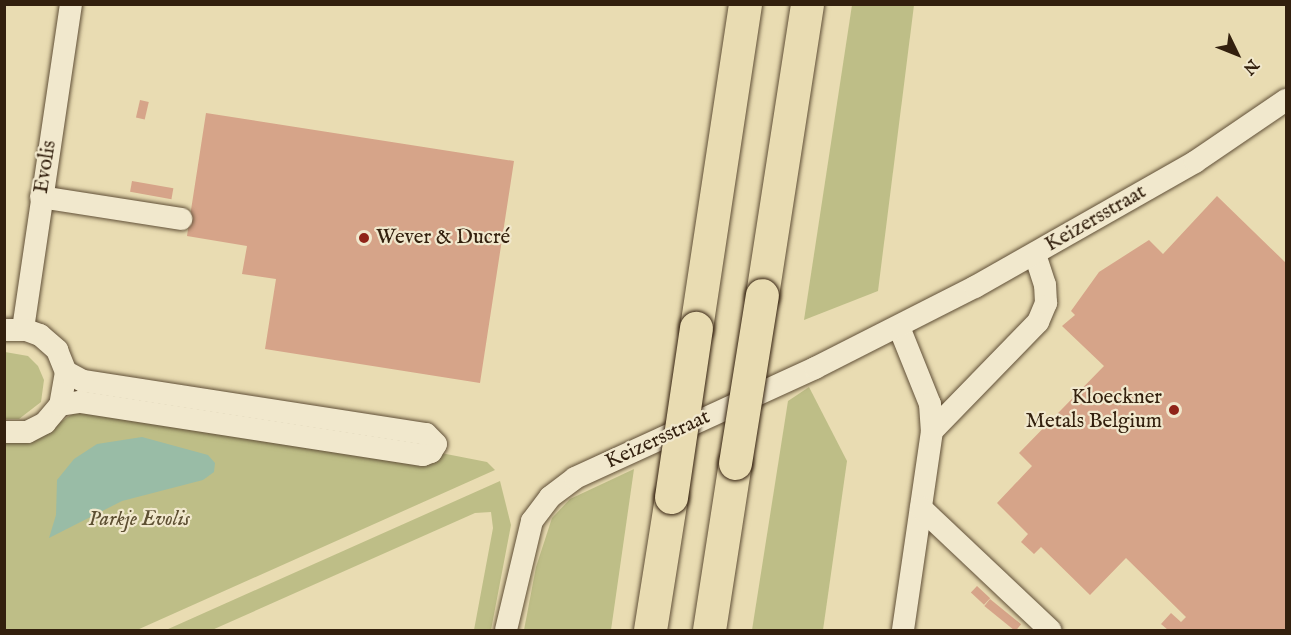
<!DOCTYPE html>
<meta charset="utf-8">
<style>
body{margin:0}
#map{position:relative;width:1291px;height:635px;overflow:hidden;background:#e9dcb2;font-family:"IM FELL English",serif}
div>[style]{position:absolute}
.green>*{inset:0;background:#bebe87}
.water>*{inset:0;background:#99bca6}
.building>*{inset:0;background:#d6a489;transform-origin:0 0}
.roads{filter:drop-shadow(0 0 2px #604f37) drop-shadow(0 0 2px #604f37)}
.minor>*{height:22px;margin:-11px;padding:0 11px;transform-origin:11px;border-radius:11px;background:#f1e8cd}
.highway>*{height:33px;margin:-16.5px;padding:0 16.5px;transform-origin:16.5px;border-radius:16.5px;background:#e9dcb2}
.bridges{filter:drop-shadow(0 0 2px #33200e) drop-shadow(0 0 2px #33200e)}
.highway-bridge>*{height:33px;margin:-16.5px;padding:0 16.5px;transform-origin:16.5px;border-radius:16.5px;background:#e9dcb2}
.dots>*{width:16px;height:16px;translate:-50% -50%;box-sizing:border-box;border:3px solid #f1e8cd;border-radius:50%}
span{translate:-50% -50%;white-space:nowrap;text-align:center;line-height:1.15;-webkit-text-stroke:4.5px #f1e8cd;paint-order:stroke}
.street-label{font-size:21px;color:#33200e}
.poi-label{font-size:21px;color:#33200e}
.left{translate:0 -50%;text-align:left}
.right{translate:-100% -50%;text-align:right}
.park-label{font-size:21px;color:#5d4f32;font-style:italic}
.frame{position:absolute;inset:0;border:6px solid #33200e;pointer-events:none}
.north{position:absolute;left:1207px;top:24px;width:60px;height:60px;-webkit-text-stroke:4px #f1e8cd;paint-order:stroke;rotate:133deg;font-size:16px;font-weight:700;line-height:24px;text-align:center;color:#33200e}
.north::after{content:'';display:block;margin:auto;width:21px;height:27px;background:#33200e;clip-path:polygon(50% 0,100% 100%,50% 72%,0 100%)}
</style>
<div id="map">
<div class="green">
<div style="clip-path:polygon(852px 5px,914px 5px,878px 291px,804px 320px)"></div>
<div style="clip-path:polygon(5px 352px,28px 356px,38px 366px,44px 380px,41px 402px,19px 419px,5px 419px)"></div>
<div style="clip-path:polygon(809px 387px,847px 461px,823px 630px,752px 630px,788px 401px)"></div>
<div style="clip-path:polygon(77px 411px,441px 453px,487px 462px,495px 470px,137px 630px,5px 630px,5px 441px,47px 431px)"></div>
<div style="clip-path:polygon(634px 469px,611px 630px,524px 630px,536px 567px,552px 518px,570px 499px)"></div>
<div style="clip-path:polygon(500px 481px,511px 525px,491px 630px,474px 630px,493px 528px,491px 512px,475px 513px,212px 630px,166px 630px)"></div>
</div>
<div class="water">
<div style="clip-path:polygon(142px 437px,208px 455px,215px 463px,214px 472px,203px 480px,122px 501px,49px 538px,56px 515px,57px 480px,74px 459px,97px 444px)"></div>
</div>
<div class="building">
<div style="left:140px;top:100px;width:9px;height:18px;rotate:13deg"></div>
<div style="clip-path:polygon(206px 113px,514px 161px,480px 383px,265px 349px,276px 279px,242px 274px,247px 246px,187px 236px)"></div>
<div style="left:132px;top:181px;width:42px;height:11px;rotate:10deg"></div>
<div style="clip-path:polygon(1217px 196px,1286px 263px,1286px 630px,1168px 630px,1161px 624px,1171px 613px,1181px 622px,1186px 617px,1126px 558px,1090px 595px,1041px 547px,1034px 554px,1021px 542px,1028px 534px,997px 503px,1032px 466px,1019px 453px,1104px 366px,1062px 326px,1075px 315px,1071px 311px,1099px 272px,1149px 240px,1163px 254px)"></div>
<div style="left:977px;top:586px;width:18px;height:9px;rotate:43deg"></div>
<div style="left:990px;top:599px;width:40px;height:9px;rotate:39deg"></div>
</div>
<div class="roads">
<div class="minor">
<div style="left:41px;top:197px;width:142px;rotate:8.9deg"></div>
<div style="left:899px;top:327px;width:83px;rotate:68.1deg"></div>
<div style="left:930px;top:404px;width:27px;rotate:86deg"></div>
<div style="left:932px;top:431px;width:201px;rotate:98.3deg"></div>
<div style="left:23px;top:329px;width:329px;rotate:-81.6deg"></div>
<div style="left:4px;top:330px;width:22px"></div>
<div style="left:26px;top:330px;width:15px;rotate:20deg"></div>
<div style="left:40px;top:335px;width:23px;rotate:41deg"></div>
<div style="left:57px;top:350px;width:24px;rotate:68deg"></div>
<div style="left:66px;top:372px;width:34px;rotate:100deg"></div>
<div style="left:60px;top:405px;width:23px;rotate:130deg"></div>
<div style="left:45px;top:423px;width:20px;rotate:153deg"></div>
<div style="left:27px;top:432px;width:23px;rotate:180deg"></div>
<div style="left:60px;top:405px;width:20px;rotate:-9deg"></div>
<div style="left:80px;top:402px;width:347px;rotate:8.8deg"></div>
<div style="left:423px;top:455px;width:9px;rotate:-21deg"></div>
<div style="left:431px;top:452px;width:9px;rotate:-58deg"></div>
<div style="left:436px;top:444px;width:14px;rotate:-135deg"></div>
<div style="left:426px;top:434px;width:347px;rotate:-171.2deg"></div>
<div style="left:83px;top:381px;width:19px;rotate:-152deg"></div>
<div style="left:932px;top:431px;width:152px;rotate:-45.8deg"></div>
<div style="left:1038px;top:322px;width:21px;rotate:-67deg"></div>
<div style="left:1046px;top:303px;width:18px;rotate:-93deg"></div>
<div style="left:1045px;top:285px;width:32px;rotate:-108deg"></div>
<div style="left:921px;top:508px;width:178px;rotate:43.4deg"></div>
<div style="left:506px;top:630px;width:112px;rotate:-76.6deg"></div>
<div style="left:532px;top:521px;width:30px;rotate:-53deg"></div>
<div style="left:550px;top:497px;width:31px;rotate:-37deg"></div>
<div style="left:575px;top:478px;width:264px;rotate:-24.6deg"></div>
<div style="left:815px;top:368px;width:179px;rotate:-26.9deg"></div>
<div style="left:975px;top:287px;width:253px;rotate:-29.6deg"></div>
<div style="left:1195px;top:162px;width:110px;rotate:-34.3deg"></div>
</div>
<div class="highway">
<div style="left:762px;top:295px;width:294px;rotate:-81.2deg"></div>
<div style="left:696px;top:328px;width:328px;rotate:-81.4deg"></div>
<div style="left:650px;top:630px;width:135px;rotate:-81deg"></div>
<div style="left:709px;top:630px;width:169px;rotate:-81.2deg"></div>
</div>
</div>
<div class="bridges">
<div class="highway-bridge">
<div style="left:735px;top:463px;width:170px;rotate:-80.9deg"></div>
<div style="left:671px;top:497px;width:171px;rotate:-81.6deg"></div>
</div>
</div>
<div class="dots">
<div style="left:364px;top:238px;background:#8f2418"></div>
<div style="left:1174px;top:410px;background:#8f2418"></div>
</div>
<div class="street-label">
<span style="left:46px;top:167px;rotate:-81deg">Evolis</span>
<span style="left:1096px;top:219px;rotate:-30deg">Keizersstraat</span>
<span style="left:658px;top:440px;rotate:-25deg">Keizersstraat</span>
</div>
<div class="poi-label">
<span class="left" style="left:376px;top:238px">Wever &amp; Ducré</span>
<span class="right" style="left:1162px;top:410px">Kloeckner<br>Metals Belgium</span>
</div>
<div class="park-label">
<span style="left:139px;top:520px">Parkje Evolis</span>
</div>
<div class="frame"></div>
<div class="north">N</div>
</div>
